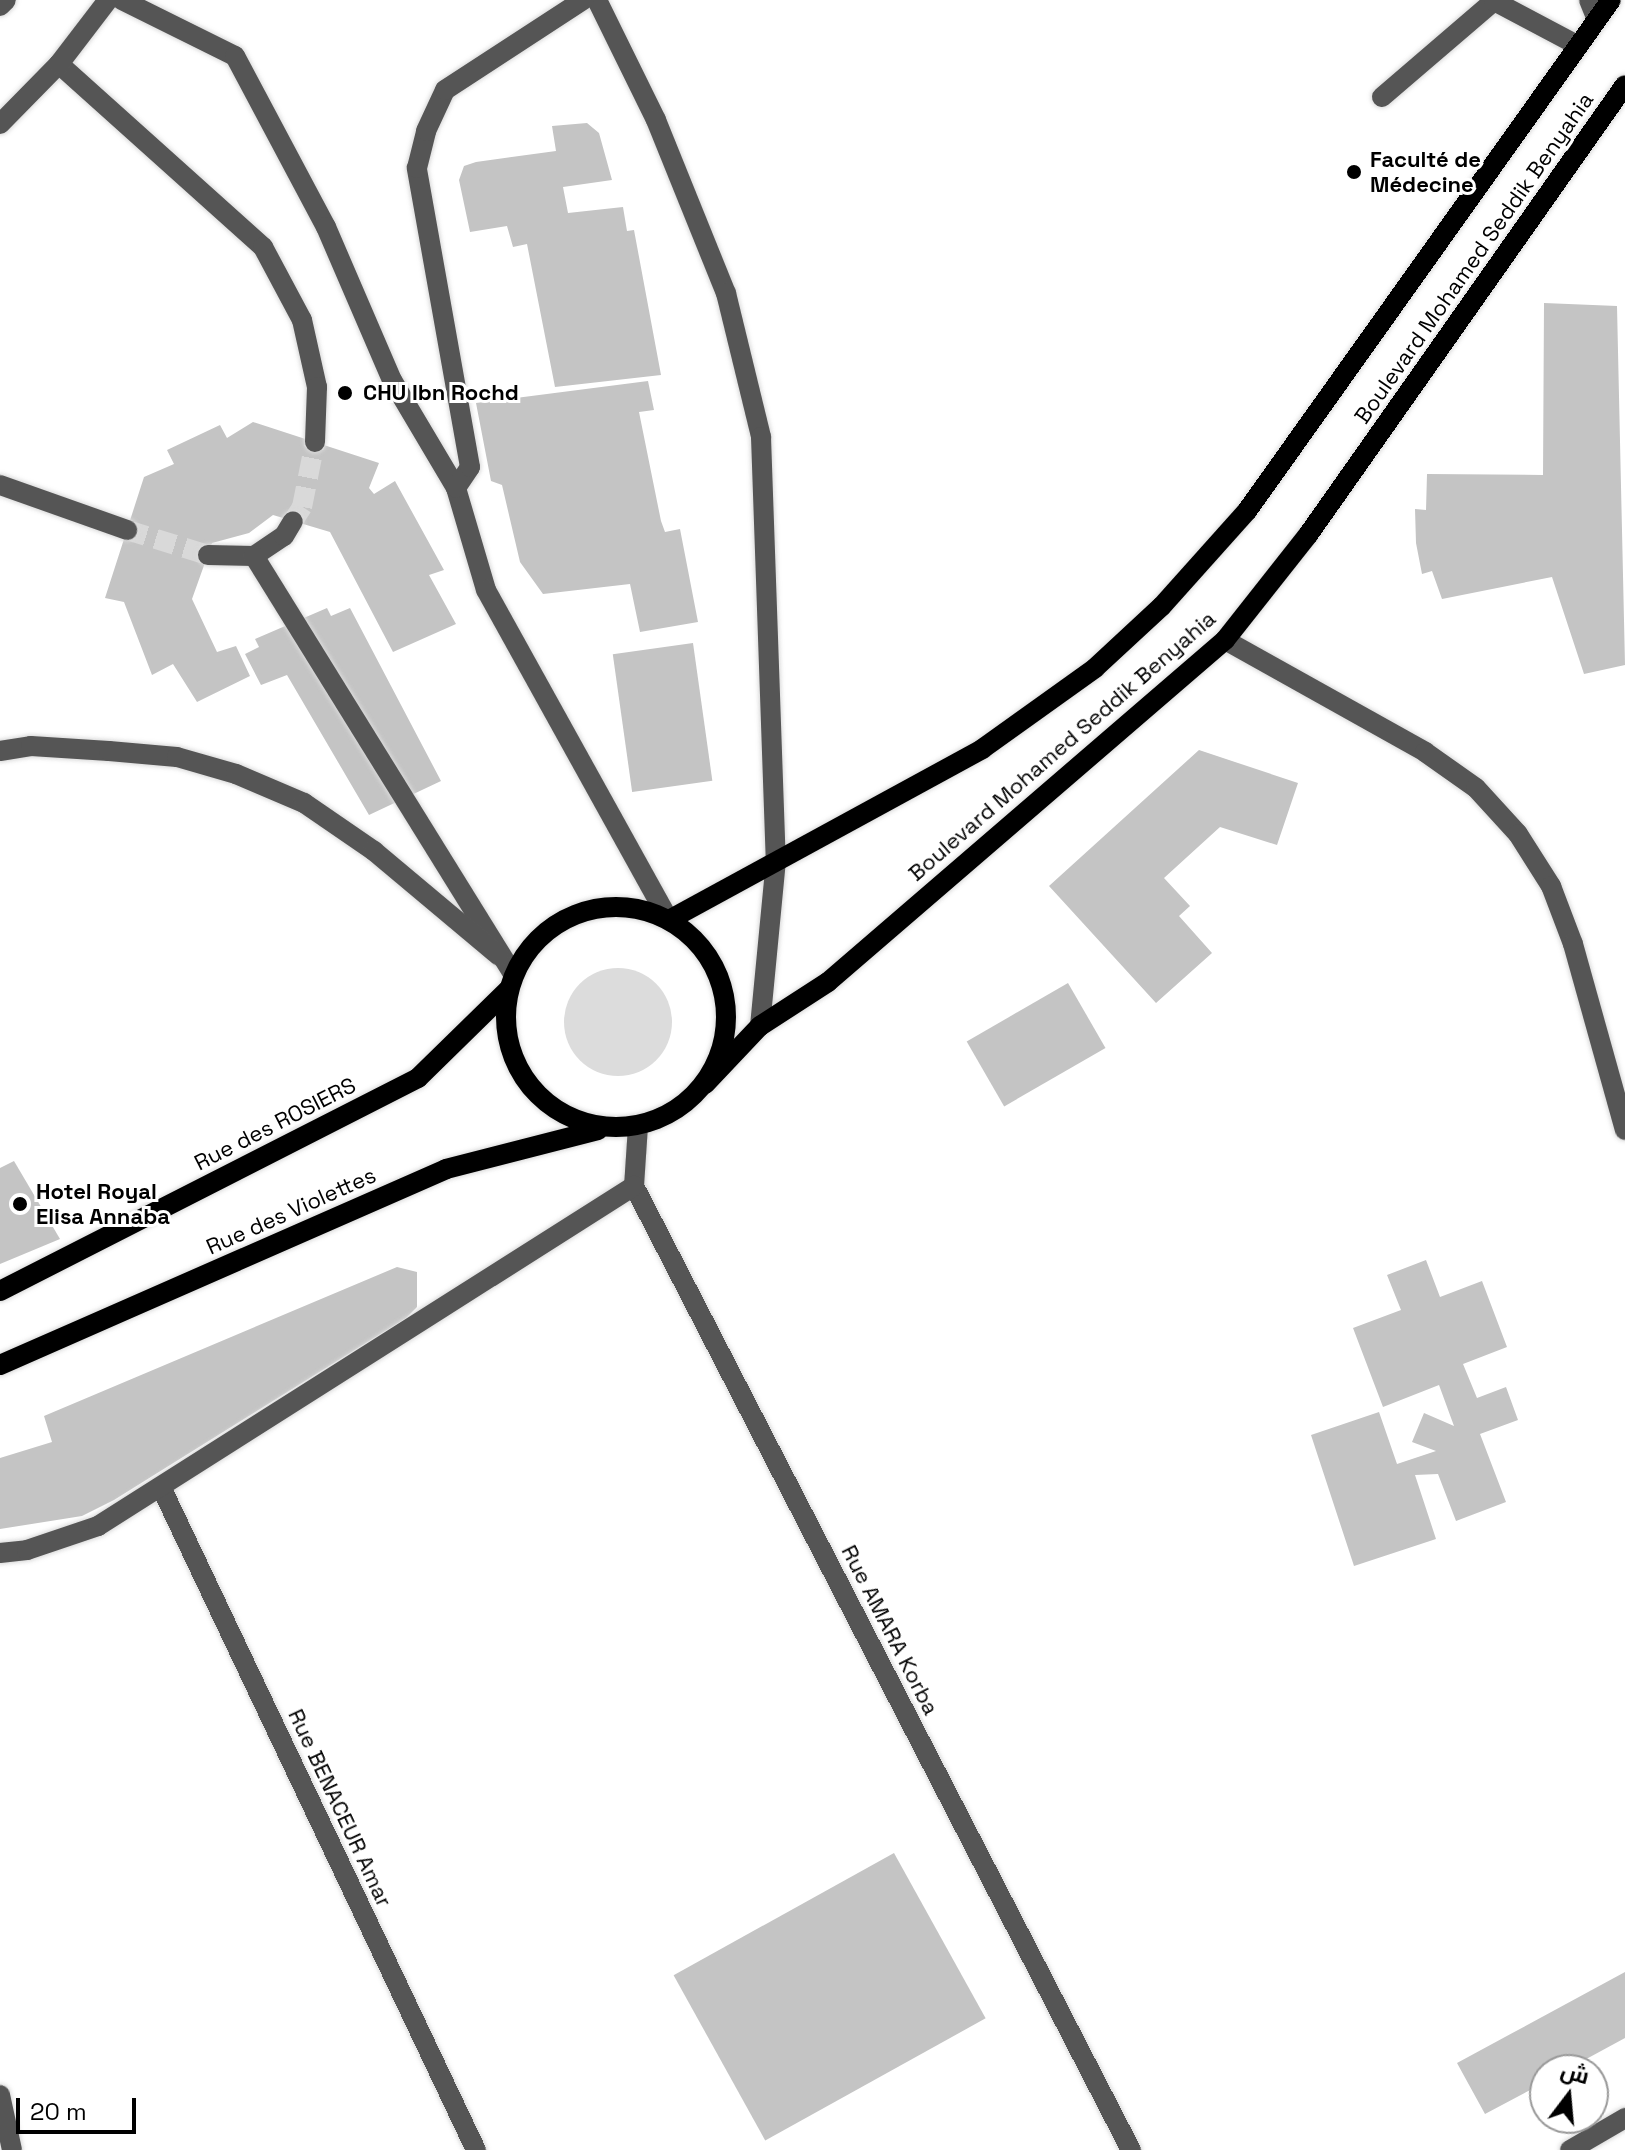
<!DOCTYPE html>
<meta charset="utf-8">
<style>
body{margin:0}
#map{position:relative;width:1625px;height:2150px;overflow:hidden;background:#fff;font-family:"Space Grotesk",Cairo,sans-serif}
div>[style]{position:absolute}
.green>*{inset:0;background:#dcdcdc}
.round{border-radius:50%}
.building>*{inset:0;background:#c4c4c4;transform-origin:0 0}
.minor-tunnel>*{height:20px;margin-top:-10px;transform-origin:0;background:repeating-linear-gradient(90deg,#d9d9d9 0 20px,transparent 0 30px)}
.roads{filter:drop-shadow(0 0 2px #dbdbdb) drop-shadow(0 0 2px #dbdbdb)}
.minor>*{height:20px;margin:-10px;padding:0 10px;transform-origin:10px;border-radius:10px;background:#555}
.major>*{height:20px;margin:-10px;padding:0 10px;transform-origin:10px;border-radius:10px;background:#000}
.major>.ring{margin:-10px;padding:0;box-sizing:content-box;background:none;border:20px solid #000;border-radius:50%}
.dots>*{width:22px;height:22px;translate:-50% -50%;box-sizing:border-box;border:4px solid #fff;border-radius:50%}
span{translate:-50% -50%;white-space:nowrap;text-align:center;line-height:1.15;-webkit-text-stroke:6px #fff;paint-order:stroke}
.poi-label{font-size:22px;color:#000;font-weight:700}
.left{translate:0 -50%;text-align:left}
.street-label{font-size:22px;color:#000}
.north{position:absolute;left:1529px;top:2054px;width:80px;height:80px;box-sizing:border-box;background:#fff;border:2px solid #999;border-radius:50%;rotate:16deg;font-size:22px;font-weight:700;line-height:32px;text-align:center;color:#000}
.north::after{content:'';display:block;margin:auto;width:28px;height:36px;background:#000;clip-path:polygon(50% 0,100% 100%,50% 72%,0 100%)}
.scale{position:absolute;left:16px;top:2098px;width:120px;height:36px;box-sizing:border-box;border:4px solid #000;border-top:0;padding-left:10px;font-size:24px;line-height:28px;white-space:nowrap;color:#000;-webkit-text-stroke:6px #fff;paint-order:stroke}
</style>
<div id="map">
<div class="green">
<div class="round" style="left:564px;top:968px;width:108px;height:108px"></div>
</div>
<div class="building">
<div style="clip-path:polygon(587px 123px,599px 133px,612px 180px,563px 187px,568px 213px,623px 207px,627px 231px,634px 230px,661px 375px,555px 387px,527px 244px,513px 247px,507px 226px,470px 232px,459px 180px,464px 166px,476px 162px,556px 151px,552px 126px)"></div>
<div style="clip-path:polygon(1544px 303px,1617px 306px,1625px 665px,1584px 674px,1552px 577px,1442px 599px,1432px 571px,1422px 574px,1416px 543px,1415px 509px,1426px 510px,1427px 474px,1543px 475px)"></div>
<div style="clip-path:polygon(648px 381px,654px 410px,639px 412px,661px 521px,665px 532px,680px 529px,698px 622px,640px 632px,630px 584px,543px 594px,520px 562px,502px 485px,491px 481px,476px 403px)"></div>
<div style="clip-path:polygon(253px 422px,379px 463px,369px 488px,374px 494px,395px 481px,444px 570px,429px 575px,456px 624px,393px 652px,330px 532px,273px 515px,249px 533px,212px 543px,192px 599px,217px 652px,236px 646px,250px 676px,197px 702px,173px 664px,152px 675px,124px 602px,105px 598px,144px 477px,174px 464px,167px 450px,220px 425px,227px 438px)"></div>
<div style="clip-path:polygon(327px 608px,331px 616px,350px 608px,441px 781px,369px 815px,287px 675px,261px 685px,245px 654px,259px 647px,255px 639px)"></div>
<div style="left:693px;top:643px;width:139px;height:81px;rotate:82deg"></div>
<div style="clip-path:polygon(1199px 750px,1298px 783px,1277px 845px,1220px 827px,1164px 878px,1190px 906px,1179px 916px,1212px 953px,1156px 1003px,1049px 886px)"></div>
<div style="left:1068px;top:983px;width:75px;height:117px;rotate:60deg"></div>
<div style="clip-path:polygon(14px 1161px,60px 1239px,0 1264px,0 1168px)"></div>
<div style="clip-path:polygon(1426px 1260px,1440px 1297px,1482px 1281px,1507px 1347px,1463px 1364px,1477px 1398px,1506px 1387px,1518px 1420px,1480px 1434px,1506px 1502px,1456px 1521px,1438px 1474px,1415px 1475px,1436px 1539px,1354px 1566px,1311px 1435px,1379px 1412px,1397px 1464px,1436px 1451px,1412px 1442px,1424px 1413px,1454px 1426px,1439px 1385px,1383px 1407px,1353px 1328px,1401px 1310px,1387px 1275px)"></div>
<div style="clip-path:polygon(397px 1267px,417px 1272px,417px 1307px,406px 1318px,114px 1500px,82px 1516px,0 1529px,0 1458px,52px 1442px,44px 1416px)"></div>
<div style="left:894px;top:1853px;width:189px;height:252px;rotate:61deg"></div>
<div style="clip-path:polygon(1625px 1972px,1625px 2038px,1566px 2070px,1545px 2070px,1545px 2082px,1485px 2114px,1457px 2063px)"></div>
</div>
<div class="minor-tunnel">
<div style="left:293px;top:521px;width:17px;rotate:-57deg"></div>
<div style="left:302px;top:507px;width:66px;rotate:-78.7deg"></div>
<div style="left:127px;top:530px;width:85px;rotate:17.2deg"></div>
</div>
<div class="roads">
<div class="minor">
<div style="left:122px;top:0;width:126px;rotate:26.4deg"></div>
<div style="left:235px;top:56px;width:194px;rotate:62deg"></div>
<div style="left:326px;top:227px;width:167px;rotate:66.7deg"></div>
<div style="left:392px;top:380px;width:126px;rotate:59.3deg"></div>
<div style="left:456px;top:488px;width:106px;rotate:73.6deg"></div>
<div style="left:486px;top:590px;width:377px;rotate:61deg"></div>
<div style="left:597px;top:0;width:134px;rotate:63.8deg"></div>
<div style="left:656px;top:120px;width:187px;rotate:68deg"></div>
<div style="left:726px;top:293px;width:148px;rotate:76.3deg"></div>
<div style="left:761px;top:437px;width:423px;rotate:88deg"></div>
<div style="left:776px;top:860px;width:167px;rotate:95.5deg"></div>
<div style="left:1589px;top:0;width:18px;rotate:68deg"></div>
<div style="left:0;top:6px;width:8px;rotate:-45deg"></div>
<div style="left:59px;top:64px;width:274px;rotate:41.9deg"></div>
<div style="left:263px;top:247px;width:83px;rotate:61.9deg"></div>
<div style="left:302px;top:320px;width:69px;rotate:77.4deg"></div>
<div style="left:317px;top:387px;width:55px;rotate:92.1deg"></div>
<div style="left:1382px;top:97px;width:148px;rotate:-40.6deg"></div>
<div style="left:1494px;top:1px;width:94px;rotate:27.9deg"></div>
<div style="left:0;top:124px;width:84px;rotate:-45.5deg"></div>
<div style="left:59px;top:64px;width:81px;rotate:-52.6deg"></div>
<div style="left:0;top:485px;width:135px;rotate:19.5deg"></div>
<div style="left:456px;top:488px;width:25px;rotate:-56deg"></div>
<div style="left:470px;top:467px;width:304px;rotate:-100.1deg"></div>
<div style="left:417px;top:168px;width:38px;rotate:-76deg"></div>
<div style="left:426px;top:131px;width:45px;rotate:-65.1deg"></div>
<div style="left:445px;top:90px;width:165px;rotate:-33.1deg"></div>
<div style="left:208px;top:555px;width:46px;rotate:1.2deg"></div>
<div style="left:254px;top:556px;width:36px;rotate:-34deg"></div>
<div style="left:284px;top:536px;width:17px;rotate:-59deg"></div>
<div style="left:254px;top:556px;width:492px;rotate:58.2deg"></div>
<div style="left:1225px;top:640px;width:229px;rotate:29.2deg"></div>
<div style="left:1425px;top:752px;width:62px;rotate:35.2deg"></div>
<div style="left:1476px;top:788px;width:62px;rotate:47.6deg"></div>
<div style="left:1518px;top:834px;width:62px;rotate:57.6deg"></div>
<div style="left:1551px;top:886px;width:62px;rotate:69.2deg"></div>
<div style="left:1573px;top:944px;width:193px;rotate:74.4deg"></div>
<div style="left:0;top:751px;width:31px;rotate:-9deg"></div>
<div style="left:31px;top:746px;width:78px;rotate:3.7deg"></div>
<div style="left:109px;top:751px;width:68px;rotate:5deg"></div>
<div style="left:177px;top:757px;width:61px;rotate:16.1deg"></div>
<div style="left:236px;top:774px;width:74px;rotate:23.1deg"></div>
<div style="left:304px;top:803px;width:85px;rotate:34.4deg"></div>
<div style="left:374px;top:851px;width:163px;rotate:40deg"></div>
<div style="left:638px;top:1126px;width:60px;rotate:93.8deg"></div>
<div style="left:634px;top:1186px;width:1085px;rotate:62.73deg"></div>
<div style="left:161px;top:1487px;width:734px;rotate:64.59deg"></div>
<div style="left:0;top:1553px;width:27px;rotate:-6deg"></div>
<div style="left:27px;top:1550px;width:75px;rotate:-18.7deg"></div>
<div style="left:98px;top:1526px;width:635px;rotate:-32.39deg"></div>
<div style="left:0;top:2095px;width:56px;rotate:77.7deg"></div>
<div style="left:1570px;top:2150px;width:64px;rotate:-30.2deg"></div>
</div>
<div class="major">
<div class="ring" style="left:506px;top:907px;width:200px;height:200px"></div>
<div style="left:669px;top:920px;width:357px;rotate:-28.6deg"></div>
<div style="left:982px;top:749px;width:139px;rotate:-35.6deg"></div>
<div style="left:1095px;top:668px;width:91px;rotate:-42.8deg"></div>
<div style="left:1162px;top:606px;width:127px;rotate:-48.2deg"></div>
<div style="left:1247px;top:511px;width:627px;rotate:-54.54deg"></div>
<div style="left:705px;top:1084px;width:80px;rotate:-46.5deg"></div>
<div style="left:760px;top:1026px;width:81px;rotate:-32.9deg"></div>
<div style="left:828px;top:982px;width:524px;rotate:-40.74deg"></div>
<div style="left:1225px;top:640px;width:134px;rotate:-51.7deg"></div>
<div style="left:1308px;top:535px;width:550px;rotate:-54.84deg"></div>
<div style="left:0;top:1291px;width:469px;rotate:-27deg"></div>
<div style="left:418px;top:1078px;width:126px;rotate:-44.4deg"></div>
<div style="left:0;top:1365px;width:487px;rotate:-23.7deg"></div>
<div style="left:446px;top:1169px;width:157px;rotate:-14.4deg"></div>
</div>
</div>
<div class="dots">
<div style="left:1354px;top:172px;background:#000"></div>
<div style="left:345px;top:393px;background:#000"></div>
<div style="left:20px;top:1204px;background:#000"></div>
</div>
<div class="poi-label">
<span class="left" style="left:1370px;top:172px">Faculté de<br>Médecine</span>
<span class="left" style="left:363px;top:393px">CHU Ibn Rochd</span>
<span class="left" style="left:36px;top:1204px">Hotel Royal<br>Elisa Annaba</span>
</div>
<div class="street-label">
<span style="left:1474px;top:258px;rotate:-55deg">Boulevard Mohamed Seddik Benyahia</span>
<span style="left:1062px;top:746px;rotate:-41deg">Boulevard Mohamed Seddik Benyahia</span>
<span style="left:275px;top:1124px;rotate:-27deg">Rue des ROSIERS</span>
<span style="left:291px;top:1211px;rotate:-24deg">Rue des Violettes</span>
<span style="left:890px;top:1630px;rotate:63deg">Rue AMARA Korba</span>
<span style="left:340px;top:1808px;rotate:65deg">Rue BENACEUR Amar</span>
</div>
<div class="north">ش</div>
<div class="scale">20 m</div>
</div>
